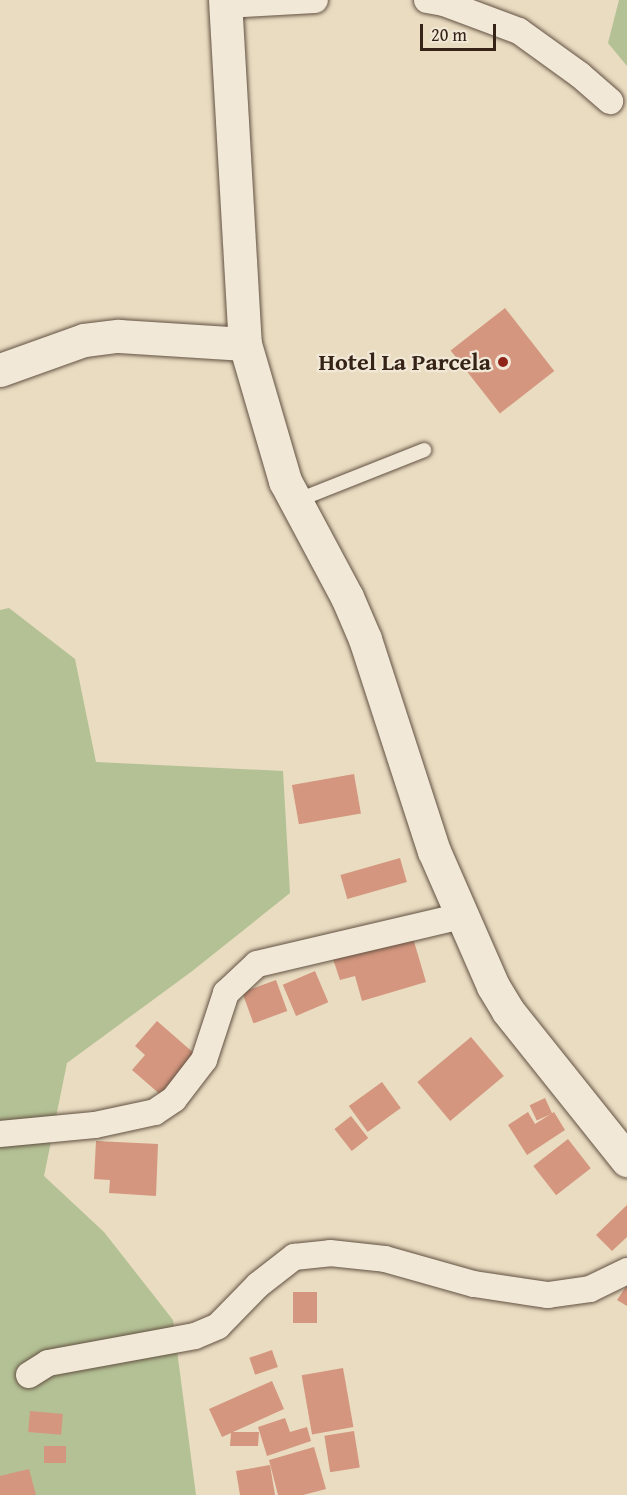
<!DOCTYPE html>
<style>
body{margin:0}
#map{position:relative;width:627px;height:1495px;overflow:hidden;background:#e9dcc1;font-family:"Gentium Book Plus",serif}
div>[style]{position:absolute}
.green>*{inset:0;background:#b4c195}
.building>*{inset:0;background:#d4967e;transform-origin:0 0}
.roads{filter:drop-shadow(0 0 2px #625142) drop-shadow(0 0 2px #625142)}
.service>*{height:14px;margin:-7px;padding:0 7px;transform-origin:7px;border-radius:7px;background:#f1e8d7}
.minor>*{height:26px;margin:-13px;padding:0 13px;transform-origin:13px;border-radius:13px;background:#f1e8d7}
.tertiary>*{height:33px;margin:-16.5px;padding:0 16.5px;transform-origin:16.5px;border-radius:16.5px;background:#f1e8d7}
.dots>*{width:16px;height:16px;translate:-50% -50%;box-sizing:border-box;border:3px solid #f1e8d7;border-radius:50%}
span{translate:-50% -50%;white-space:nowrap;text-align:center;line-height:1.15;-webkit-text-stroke:4.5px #f1e8d7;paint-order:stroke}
.poi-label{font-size:24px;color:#352317;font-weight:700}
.right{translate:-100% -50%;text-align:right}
.scale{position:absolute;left:420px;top:24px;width:76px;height:27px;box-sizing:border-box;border:3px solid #352317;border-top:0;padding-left:8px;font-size:18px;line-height:21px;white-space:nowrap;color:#352317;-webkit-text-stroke:4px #f1e8d7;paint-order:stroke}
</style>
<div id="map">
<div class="green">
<div style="clip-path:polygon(619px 0,627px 0,627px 66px,608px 43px)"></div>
<div style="clip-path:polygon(9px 608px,75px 659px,96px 762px,283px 771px,290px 893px,191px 972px,67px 1063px,44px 1176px,104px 1232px,173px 1320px,196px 1495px,0 1495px,0 610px)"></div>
</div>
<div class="building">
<div style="left:505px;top:308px;width:80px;height:69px;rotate:52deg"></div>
<div style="left:354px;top:774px;width:40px;height:63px;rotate:80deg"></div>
<div style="left:400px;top:858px;width:25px;height:62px;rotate:74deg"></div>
<div style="clip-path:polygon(413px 938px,426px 982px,362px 1001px,355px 976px,340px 980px,333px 959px)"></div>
<div style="left:315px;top:971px;width:34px;height:35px;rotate:67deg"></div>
<div style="left:276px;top:980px;width:33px;height:36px;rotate:70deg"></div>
<div style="clip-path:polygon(157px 1021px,196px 1055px,162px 1096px,132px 1070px,145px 1055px,135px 1046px)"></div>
<div style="left:471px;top:1037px;width:51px;height:70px;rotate:50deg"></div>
<div style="left:382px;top:1082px;width:32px;height:41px;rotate:54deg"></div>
<div style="left:545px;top:1098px;width:17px;height:17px;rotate:65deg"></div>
<div style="clip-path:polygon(528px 1112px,535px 1124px,554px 1112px,565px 1130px,527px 1155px,508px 1125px)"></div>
<div style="left:351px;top:1116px;width:28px;height:21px;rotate:52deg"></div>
<div style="left:568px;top:1139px;width:37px;height:44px;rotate:52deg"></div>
<div style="clip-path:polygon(96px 1141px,158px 1144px,156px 1196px,109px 1193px,110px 1180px,94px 1179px)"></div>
<div style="clip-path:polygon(627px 1205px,627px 1237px,612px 1251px,596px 1235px)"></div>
<div style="clip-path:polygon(627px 1285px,627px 1306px,617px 1300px)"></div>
<div style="left:293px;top:1292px;width:24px;height:31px"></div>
<div style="left:272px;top:1350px;width:18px;height:24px;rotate:71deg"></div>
<div style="left:343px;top:1368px;width:60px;height:42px;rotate:80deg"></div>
<div style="clip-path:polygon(272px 1381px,284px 1409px,233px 1432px,259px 1432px,258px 1446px,230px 1446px,231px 1433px,222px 1437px,209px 1409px)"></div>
<div style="left:30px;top:1411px;width:33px;height:21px;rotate:5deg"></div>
<div style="clip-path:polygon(285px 1418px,290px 1432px,307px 1427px,311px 1441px,267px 1456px,258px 1427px)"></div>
<div style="left:354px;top:1431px;width:37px;height:30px;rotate:81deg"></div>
<div style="left:44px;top:1446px;width:22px;height:17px"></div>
<div style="clip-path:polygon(314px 1447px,326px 1489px,303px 1495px,278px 1495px,269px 1460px)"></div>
<div style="clip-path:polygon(270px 1465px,275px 1495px,240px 1495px,236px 1471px)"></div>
<div style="clip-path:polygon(29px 1469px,36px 1495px,0 1495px,0 1476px)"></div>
</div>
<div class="roads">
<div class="service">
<div style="left:296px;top:501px;width:138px;rotate:-21.7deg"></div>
</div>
<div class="minor">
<div style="left:427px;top:0;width:17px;rotate:10deg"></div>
<div style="left:444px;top:3px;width:80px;rotate:20.5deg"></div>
<div style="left:519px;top:31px;width:75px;rotate:35.8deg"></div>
<div style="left:580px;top:75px;width:40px;rotate:41deg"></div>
<div style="left:225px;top:5px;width:90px;rotate:-3.2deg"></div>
<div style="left:0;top:1134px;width:95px;rotate:-5.4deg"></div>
<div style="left:95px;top:1125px;width:61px;rotate:-12.2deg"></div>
<div style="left:155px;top:1112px;width:23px;rotate:-34deg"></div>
<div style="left:174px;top:1099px;width:49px;rotate:-52.4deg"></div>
<div style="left:204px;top:1060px;width:71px;rotate:-71.8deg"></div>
<div style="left:226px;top:993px;width:42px;rotate:-43.1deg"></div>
<div style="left:257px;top:964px;width:211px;rotate:-13.2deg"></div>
<div style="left:29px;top:1375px;width:22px;rotate:-32deg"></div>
<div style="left:48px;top:1363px;width:149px;rotate:-10.4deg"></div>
<div style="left:195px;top:1336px;width:25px;rotate:-23deg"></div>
<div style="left:218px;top:1326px;width:57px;rotate:-45.7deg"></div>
<div style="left:258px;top:1285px;width:46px;rotate:-37.9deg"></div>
<div style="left:294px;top:1257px;width:36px;rotate:-6deg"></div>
<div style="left:330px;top:1253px;width:55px;rotate:6.2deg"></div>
<div style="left:385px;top:1259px;width:92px;rotate:15.7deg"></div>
<div style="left:474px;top:1284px;width:75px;rotate:8.5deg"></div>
<div style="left:548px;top:1295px;width:42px;rotate:-8.1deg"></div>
<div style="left:590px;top:1289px;width:41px;rotate:-25.9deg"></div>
</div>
<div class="tertiary">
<div style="left:225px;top:0;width:345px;rotate:86.7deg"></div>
<div style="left:245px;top:344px;width:143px;rotate:73.7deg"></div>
<div style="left:285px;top:481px;width:132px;rotate:61.9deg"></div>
<div style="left:347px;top:597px;width:46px;rotate:66.8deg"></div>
<div style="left:365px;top:639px;width:223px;rotate:72deg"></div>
<div style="left:434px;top:851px;width:147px;rotate:66.4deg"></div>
<div style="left:493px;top:986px;width:29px;rotate:59deg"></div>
<div style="left:508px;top:1011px;width:191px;rotate:51.4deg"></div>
<div style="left:0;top:370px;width:89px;rotate:-19.7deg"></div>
<div style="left:84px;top:340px;width:35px;rotate:-7deg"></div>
<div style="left:119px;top:336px;width:126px;rotate:3.6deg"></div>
</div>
</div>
<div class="dots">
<div style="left:503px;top:362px;background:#8f2418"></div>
</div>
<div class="poi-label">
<span class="right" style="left:491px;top:362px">Hotel La Parcela</span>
</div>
<div class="scale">20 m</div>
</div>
